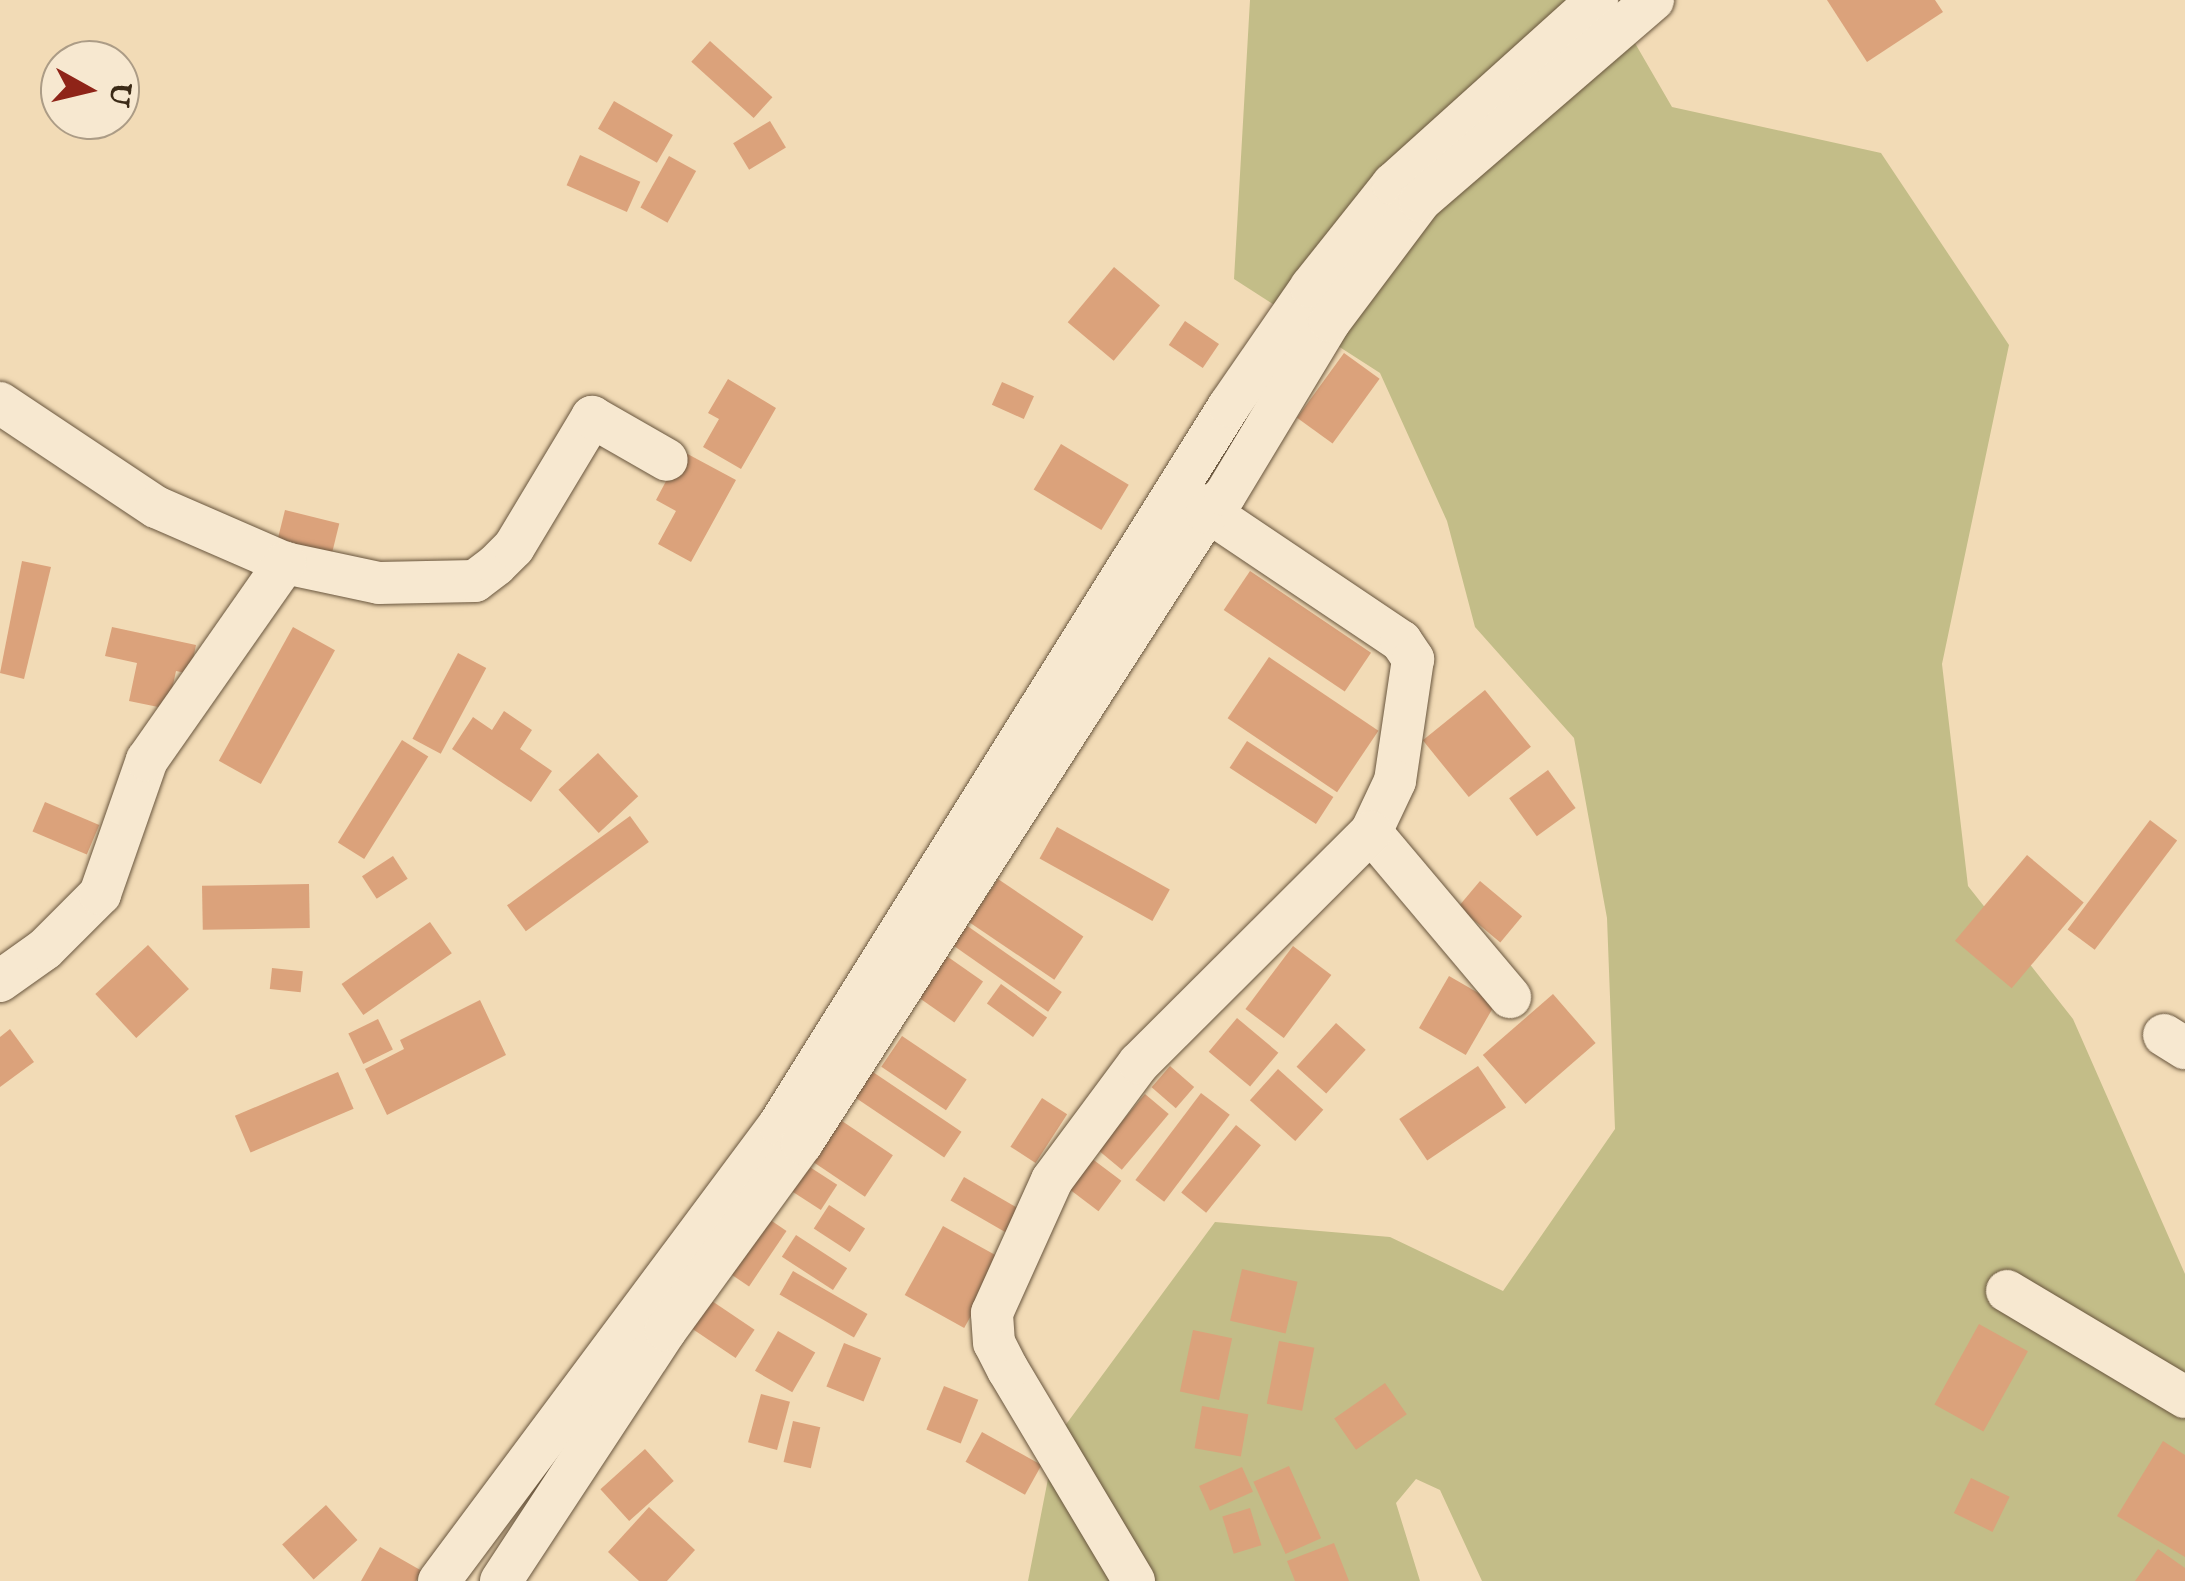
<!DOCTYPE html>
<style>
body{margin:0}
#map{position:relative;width:2185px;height:1581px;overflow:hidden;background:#f2dbb6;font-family:"IM FELL English",serif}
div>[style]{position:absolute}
.green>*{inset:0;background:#c3bd88}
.building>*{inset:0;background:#dba27b;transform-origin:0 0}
.roads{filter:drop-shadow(0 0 2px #69563e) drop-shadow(0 0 2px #69563e)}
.street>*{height:42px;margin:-21px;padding:0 21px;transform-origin:21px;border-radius:21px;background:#f7e8d0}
span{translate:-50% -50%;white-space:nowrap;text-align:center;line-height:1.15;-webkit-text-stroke:8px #f7e8d0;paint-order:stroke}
.north{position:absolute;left:40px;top:40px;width:100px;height:100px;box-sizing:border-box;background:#f7e8d0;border:2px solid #ac9c86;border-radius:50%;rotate:98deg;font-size:28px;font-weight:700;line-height:40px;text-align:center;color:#3b2a16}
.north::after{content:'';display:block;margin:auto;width:35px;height:45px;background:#8f2418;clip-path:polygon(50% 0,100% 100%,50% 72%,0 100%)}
</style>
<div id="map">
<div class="green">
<div style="clip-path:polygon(1250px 0,1610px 0,1672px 107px,1881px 153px,2009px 345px,1942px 664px,1968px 886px,2073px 1019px,2185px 1274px,2185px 1581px,1482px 1581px,1440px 1490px,1416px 1479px,1396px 1503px,1420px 1581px,1028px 1581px,1056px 1438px,1215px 1222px,1390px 1237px,1503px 1291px,1615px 1129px,1607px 918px,1574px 738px,1475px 627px,1447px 521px,1380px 373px,1234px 279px)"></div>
</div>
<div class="building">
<div style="clip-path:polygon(1827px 0,1935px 0,1943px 12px,1867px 62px)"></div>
<div style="left:710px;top:41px;width:84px;height:28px;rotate:42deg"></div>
<div style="left:614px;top:101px;width:68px;height:32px;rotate:30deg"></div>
<div style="left:770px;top:121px;width:31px;height:43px;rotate:59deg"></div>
<div style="left:580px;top:155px;width:66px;height:33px;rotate:24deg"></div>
<div style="left:669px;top:156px;width:31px;height:59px;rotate:29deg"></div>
<div style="left:1114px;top:267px;width:60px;height:72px;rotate:40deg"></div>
<div style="left:1185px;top:321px;width:41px;height:29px;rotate:34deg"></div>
<div style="left:1344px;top:353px;width:44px;height:80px;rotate:36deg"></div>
<div style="clip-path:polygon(728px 379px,776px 408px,741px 469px,703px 447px,719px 419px,708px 413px)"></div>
<div style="left:1002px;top:382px;width:35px;height:25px;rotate:24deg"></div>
<div style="left:1061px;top:444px;width:79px;height:53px;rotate:31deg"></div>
<div style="clip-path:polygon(682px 451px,736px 480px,691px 562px,658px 544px,676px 511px,656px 500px)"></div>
<div style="left:285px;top:510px;width:56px;height:34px;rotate:14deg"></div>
<div style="clip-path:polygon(22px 561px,51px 567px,24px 679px,0 673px)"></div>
<div style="left:1250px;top:571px;width:146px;height:47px;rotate:34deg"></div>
<div style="clip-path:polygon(112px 627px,196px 645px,190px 674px,176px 671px,168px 709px,129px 701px,137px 663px,105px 656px)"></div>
<div style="left:293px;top:627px;width:48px;height:153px;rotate:29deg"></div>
<div style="left:458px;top:653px;width:32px;height:97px;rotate:28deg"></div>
<div style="left:1269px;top:657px;width:132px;height:74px;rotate:34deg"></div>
<div style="left:1485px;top:690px;width:73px;height:80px;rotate:51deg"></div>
<div style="clip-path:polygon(504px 711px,532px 730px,520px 749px,552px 771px,531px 802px,452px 749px,473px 717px,492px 730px)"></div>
<div style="left:402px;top:740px;width:31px;height:121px;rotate:32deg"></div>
<div style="left:1247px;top:741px;width:103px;height:32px;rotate:33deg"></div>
<div style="left:598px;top:753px;width:59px;height:54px;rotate:47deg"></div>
<div style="left:1548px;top:770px;width:47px;height:48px;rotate:54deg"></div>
<div style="left:45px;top:802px;width:59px;height:32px;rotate:23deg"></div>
<div style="left:630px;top:816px;width:32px;height:152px;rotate:54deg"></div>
<div style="left:2150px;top:820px;width:34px;height:137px;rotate:37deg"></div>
<div style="left:1057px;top:827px;width:129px;height:36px;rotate:29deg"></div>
<div style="left:2027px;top:855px;width:74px;height:112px;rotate:40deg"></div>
<div style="left:393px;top:856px;width:27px;height:37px;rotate:57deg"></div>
<div style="left:998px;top:879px;width:103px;height:52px;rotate:34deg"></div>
<div style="left:1480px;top:881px;width:55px;height:34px;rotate:40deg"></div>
<div style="left:309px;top:884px;width:44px;height:107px;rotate:89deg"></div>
<div style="left:430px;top:922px;width:38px;height:108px;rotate:55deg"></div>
<div style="left:966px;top:925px;width:117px;height:24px;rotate:35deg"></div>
<div style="left:148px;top:945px;width:60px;height:72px;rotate:47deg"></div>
<div style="left:1293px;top:946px;width:48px;height:79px;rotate:37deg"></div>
<div style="left:938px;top:950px;width:55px;height:50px;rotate:35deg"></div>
<div style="left:272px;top:968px;width:31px;height:21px;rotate:6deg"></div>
<div style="left:1449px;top:976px;width:54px;height:60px;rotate:30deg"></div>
<div style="left:1001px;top:984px;width:57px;height:24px;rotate:36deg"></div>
<div style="left:1553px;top:994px;width:65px;height:93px;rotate:49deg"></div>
<div style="clip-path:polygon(480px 1000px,506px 1055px,387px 1115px,365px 1069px,404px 1049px,400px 1040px)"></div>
<div style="left:1237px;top:1018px;width:54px;height:44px;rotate:40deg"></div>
<div style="left:378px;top:1019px;width:34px;height:33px;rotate:64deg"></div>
<div style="left:1336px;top:1023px;width:40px;height:59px;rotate:42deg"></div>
<div style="clip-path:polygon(10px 1029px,34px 1062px,0 1087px,0 1037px)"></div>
<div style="left:902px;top:1036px;width:78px;height:37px;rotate:34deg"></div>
<div style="left:1170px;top:1066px;width:32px;height:28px;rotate:41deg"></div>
<div style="left:1478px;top:1066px;width:50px;height:95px;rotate:56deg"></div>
<div style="left:867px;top:1068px;width:114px;height:31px;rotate:34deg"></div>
<div style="left:1278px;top:1069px;width:61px;height:42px;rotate:42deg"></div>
<div style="left:338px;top:1072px;width:40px;height:112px;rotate:67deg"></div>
<div style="left:1201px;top:1093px;width:36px;height:109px;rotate:37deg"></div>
<div style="left:1145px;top:1094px;width:31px;height:73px;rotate:40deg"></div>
<div style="left:1042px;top:1098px;width:30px;height:58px;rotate:33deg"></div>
<div style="left:839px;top:1119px;width:65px;height:50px;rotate:34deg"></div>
<div style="left:1236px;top:1125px;width:32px;height:87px;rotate:39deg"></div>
<div style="left:1091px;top:1158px;width:38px;height:38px;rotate:37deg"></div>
<div style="left:802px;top:1162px;width:42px;height:30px;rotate:33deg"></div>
<div style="left:964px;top:1177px;width:69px;height:27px;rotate:30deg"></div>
<div style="left:829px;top:1205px;width:43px;height:28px;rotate:33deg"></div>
<div style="left:760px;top:1213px;width:32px;height:67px;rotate:34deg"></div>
<div style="left:943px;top:1226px;width:68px;height:79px;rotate:29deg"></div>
<div style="left:796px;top:1235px;width:61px;height:26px;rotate:33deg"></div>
<div style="left:1242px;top:1269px;width:57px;height:53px;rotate:13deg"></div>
<div style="left:793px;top:1271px;width:86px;height:27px;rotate:30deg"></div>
<div style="left:709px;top:1299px;width:55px;height:34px;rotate:34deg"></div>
<div style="left:1979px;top:1324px;width:56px;height:92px;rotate:29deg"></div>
<div style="left:1193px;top:1330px;width:40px;height:63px;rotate:12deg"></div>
<div style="left:778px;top:1331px;width:43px;height:46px;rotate:30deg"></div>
<div style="left:1279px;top:1341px;width:36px;height:64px;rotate:11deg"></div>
<div style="left:844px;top:1343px;width:40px;height:47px;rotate:22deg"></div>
<div style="left:1385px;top:1383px;width:38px;height:62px;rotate:55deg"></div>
<div style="left:944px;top:1386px;width:37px;height:47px;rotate:22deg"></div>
<div style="left:761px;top:1394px;width:30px;height:50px;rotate:15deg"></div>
<div style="left:1202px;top:1406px;width:47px;height:43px;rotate:10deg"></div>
<div style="left:793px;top:1421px;width:28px;height:42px;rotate:13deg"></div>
<div style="left:982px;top:1432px;width:68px;height:34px;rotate:29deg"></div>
<div style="clip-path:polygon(2163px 1441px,2185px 1455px,2185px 1557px,2117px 1516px)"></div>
<div style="left:645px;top:1449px;width:43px;height:60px;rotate:48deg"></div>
<div style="left:1289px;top:1466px;width:79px;height:39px;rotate:66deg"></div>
<div style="left:1242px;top:1467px;width:27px;height:47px;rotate:66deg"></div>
<div style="left:1971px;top:1478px;width:43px;height:39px;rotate:26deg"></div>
<div style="left:326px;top:1505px;width:47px;height:59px;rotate:48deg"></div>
<div style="clip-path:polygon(649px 1507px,695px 1550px,667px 1581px,639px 1581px,608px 1552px)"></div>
<div style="left:1250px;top:1508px;width:39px;height:29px;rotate:73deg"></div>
<div style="clip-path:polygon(1334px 1543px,1349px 1581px,1295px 1581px,1287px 1561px)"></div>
<div style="clip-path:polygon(380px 1547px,422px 1571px,416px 1581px,361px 1581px)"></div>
<div style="clip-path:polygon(2158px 1549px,2185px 1568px,2185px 1581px,2135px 1581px)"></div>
</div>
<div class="roads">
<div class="street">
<div style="left:0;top:403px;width:187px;rotate:33.7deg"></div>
<div style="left:156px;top:507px;width:141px;rotate:23.5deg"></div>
<div style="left:285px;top:563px;width:96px;rotate:12deg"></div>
<div style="left:379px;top:583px;width:96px;rotate:-1.2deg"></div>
<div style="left:475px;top:581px;width:26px;rotate:-37deg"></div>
<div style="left:496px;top:565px;width:25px;rotate:-45deg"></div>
<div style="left:514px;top:547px;width:152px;rotate:-59deg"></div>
<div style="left:592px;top:417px;width:86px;rotate:29.8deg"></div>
<div style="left:1188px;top:498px;width:257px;rotate:33.9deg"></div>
<div style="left:1401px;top:641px;width:22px;rotate:56deg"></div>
<div style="left:1413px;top:659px;width:123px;rotate:98.4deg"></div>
<div style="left:1395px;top:781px;width:56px;rotate:115.2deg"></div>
<div style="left:1371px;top:832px;width:216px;rotate:49.9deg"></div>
<div style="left:0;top:981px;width:55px;rotate:-35.4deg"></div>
<div style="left:45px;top:949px;width:78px;rotate:-45deg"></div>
<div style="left:100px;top:894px;width:142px;rotate:-70.7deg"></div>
<div style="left:147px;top:760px;width:241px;rotate:-55deg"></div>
<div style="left:2164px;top:1035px;width:25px;rotate:32deg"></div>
<div style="left:2007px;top:1291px;width:207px;rotate:30.8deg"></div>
<div style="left:439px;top:1581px;width:569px;rotate:-53.29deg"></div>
<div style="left:779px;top:1125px;width:848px;rotate:-57.96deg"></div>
<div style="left:1229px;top:406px;width:145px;rotate:-55.4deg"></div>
<div style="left:1311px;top:287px;width:132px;rotate:-51.5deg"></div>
<div style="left:1393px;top:184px;width:275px;rotate:-42deg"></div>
<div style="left:501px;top:1581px;width:300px;rotate:-56.7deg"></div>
<div style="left:666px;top:1330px;width:231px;rotate:-54deg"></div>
<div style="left:802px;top:1143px;width:749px;rotate:-57.26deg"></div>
<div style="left:1207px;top:513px;width:25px;rotate:-45deg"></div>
<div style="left:1225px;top:495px;width:203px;rotate:-58.9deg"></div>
<div style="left:1330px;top:321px;width:150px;rotate:-53.1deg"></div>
<div style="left:1420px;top:201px;width:308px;rotate:-40.8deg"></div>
<div style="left:1134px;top:1581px;width:246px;rotate:-120.8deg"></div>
<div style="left:1008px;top:1370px;width:30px;rotate:-117deg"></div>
<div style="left:994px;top:1343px;width:30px;rotate:-94deg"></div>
<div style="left:992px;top:1313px;width:146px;rotate:-65.7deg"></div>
<div style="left:1052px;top:1180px;width:146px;rotate:-53.4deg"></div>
<div style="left:1139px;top:1063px;width:327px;rotate:-44.9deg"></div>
</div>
</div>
<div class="north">U</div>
</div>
